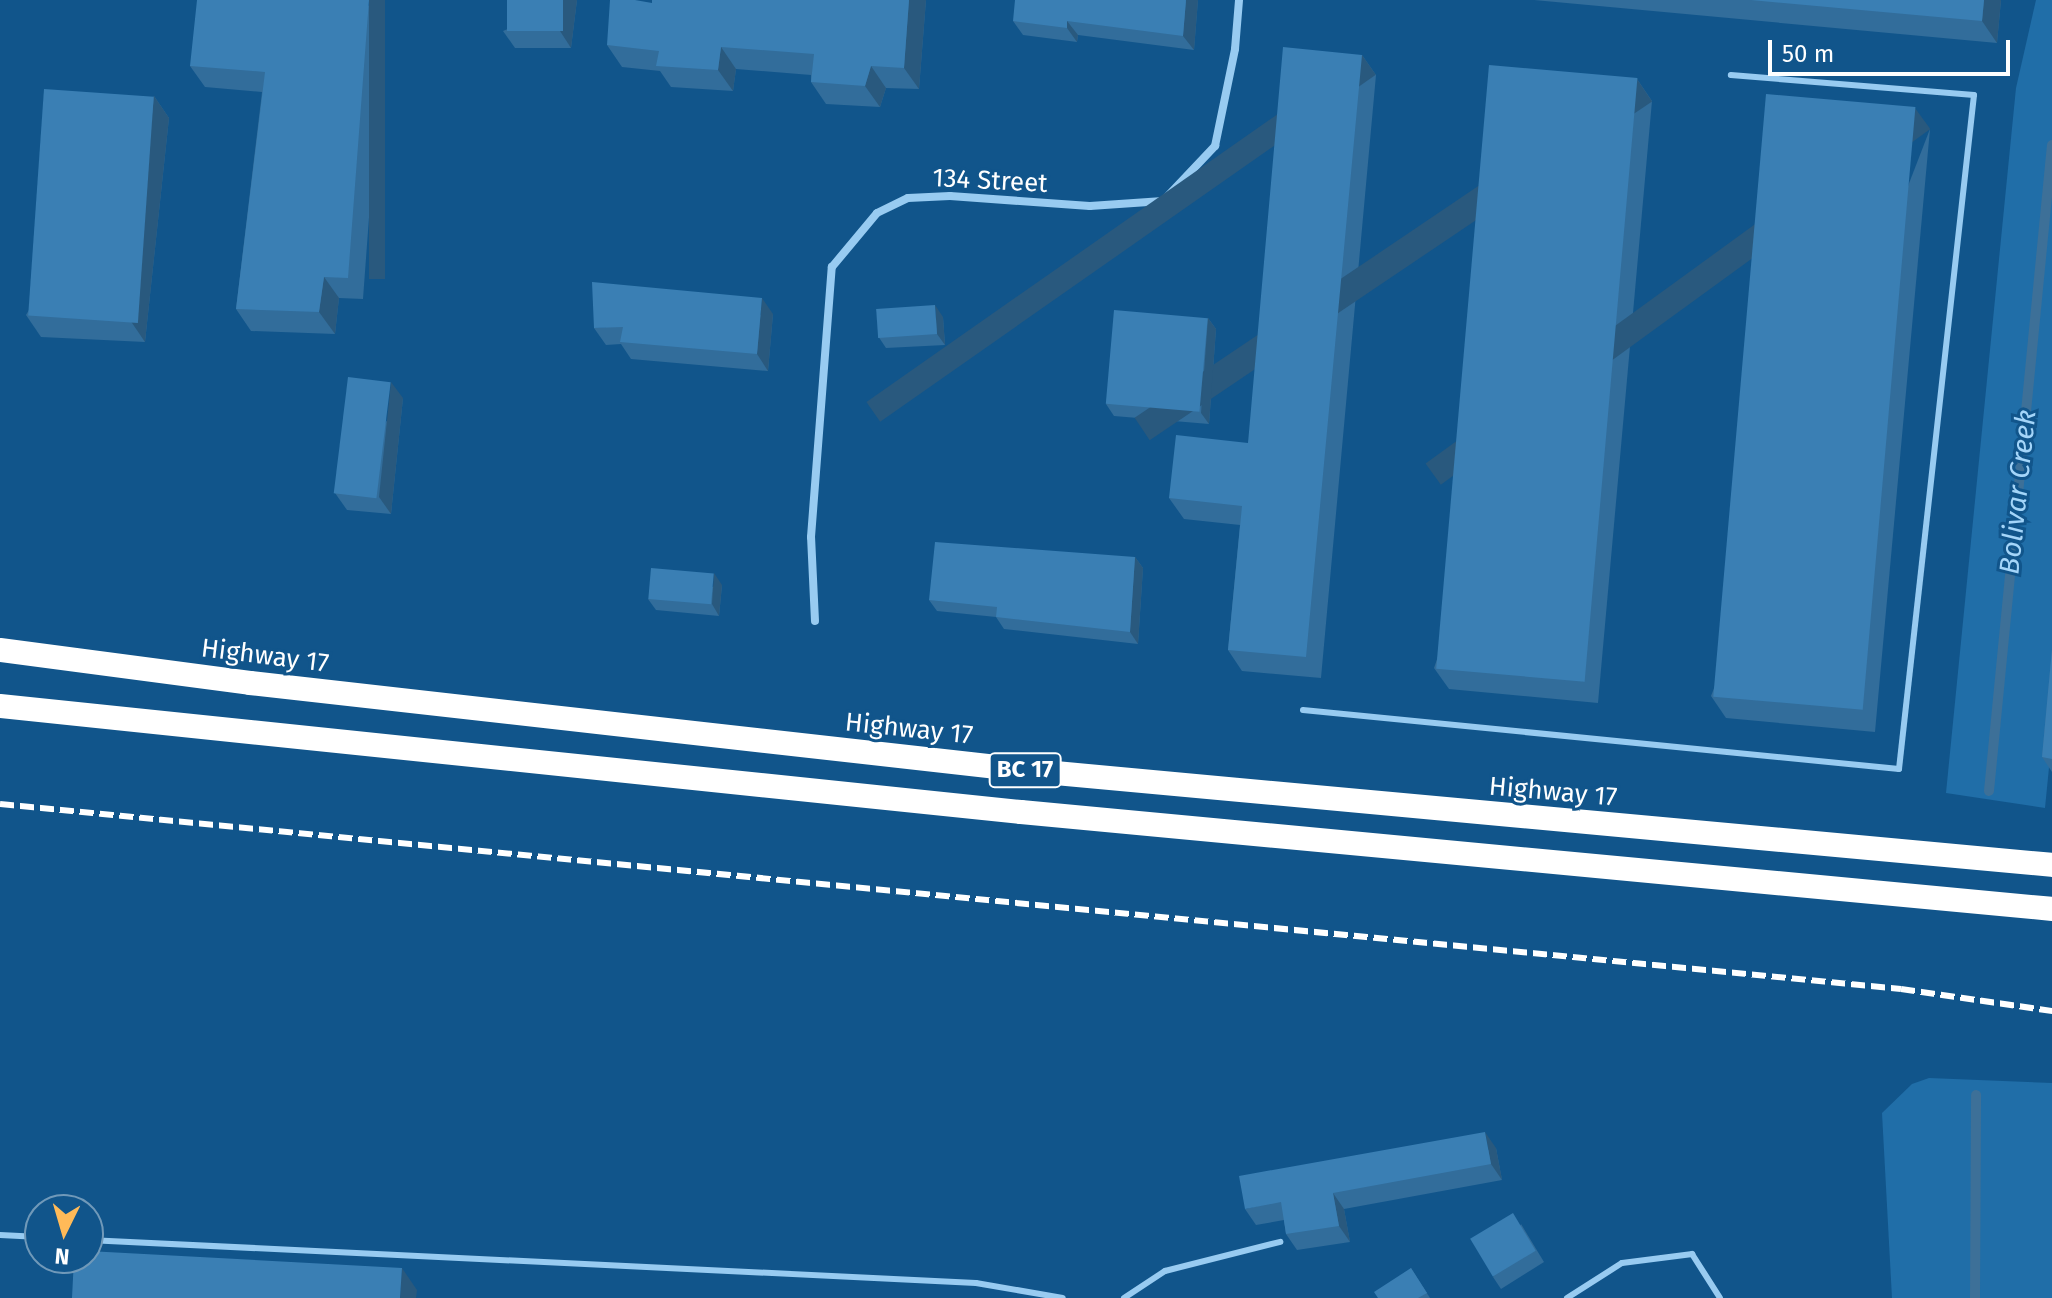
<!DOCTYPE html>
<style>
body{margin:0}
#map{position:relative;width:2052px;height:1298px;overflow:hidden;background:#11558b;font-family:"Fira Sans",sans-serif}
div>[style]{position:absolute}
.green>*{inset:0;background:#206ea8}
.stream>*{height:10px;margin:-5px;padding:0 5px;transform-origin:5px;border-radius:5px;background:#3d7098}
.lane>*{height:6px;margin:-3px;padding:0 3px;transform-origin:3px;border-radius:3px;background:#98cbf1}
.street>*{height:8px;margin:-4px;padding:0 4px;transform-origin:4px;border-radius:4px;background:#98cbf1}
.highway>*{height:24px;margin:-12px;padding:0 12px;transform-origin:12px;border-radius:12px;background:#fff}
.rail>*{height:6px;margin-top:-3px;transform-origin:0;background:repeating-linear-gradient(90deg,#fff 0 14px,transparent 0 20px)}
.wall>*{inset:0;background:#326d9b}
.shaded-wall>*{inset:0;background:#29597e;transform-origin:0 0}
.building>*{inset:0;background:#3a7fb4;transform-origin:0 0}
span{translate:-50% -50%;white-space:nowrap;text-align:center;line-height:1.15;-webkit-text-stroke:6px #11558b;paint-order:stroke}
.shield-label span{padding:2px 6px;background:#11558b;border:2px solid;border-radius:6px;-webkit-text-stroke-width:0}
.shield-label{font-size:24px;color:#fff;font-weight:700}
.street-label{font-size:26px;color:#fff}
.water-label{font-size:28px;color:#a4d5f9;font-style:italic}
.north{position:absolute;left:24px;top:1194px;width:80px;height:80px;box-sizing:border-box;background:#11558b;border:2px solid #7099b9;border-radius:50%;rotate:185deg;font-size:22px;font-weight:700;line-height:32px;text-align:center;color:#fff}
.north::after{content:'';display:block;margin:auto;width:28px;height:36px;background:#ffba58;clip-path:polygon(50% 0,100% 100%,50% 72%,0 100%)}
.scale{position:absolute;left:1768px;top:40px;width:242px;height:36px;box-sizing:border-box;border:4px solid #fff;border-top:0;padding-left:10px;font-size:24px;line-height:28px;white-space:nowrap;color:#fff;-webkit-text-stroke:6px #11558b;paint-order:stroke}
</style>
<div id="map">
<div class="green">
<div style="clip-path:polygon(2036px 0,2052px 0,2052px 737px,2045px 808px,1946px 793px,2016px 88px)"></div>
<div style="clip-path:polygon(1929px 1078px,2052px 1083px,2052px 1298px,1892px 1298px,1882px 1113px,1912px 1084px)"></div>
</div>
<div class="stream">
<div style="left:1989px;top:791px;width:649px;rotate:-84.43deg"></div>
<div style="left:1975px;top:1298px;width:203px;rotate:-89.7deg"></div>
</div>
<div class="lane">
<div style="left:1303px;top:710px;width:599px;rotate:5.65deg"></div>
<div style="left:1899px;top:769px;width:678px;rotate:-83.65deg"></div>
<div style="left:1974px;top:95px;width:244px;rotate:-175.3deg"></div>
<div style="left:0;top:1235px;width:40px;rotate:2.9deg"></div>
<div style="left:88px;top:1240px;width:889px;rotate:2.77deg"></div>
<div style="left:976px;top:1283px;width:88px;rotate:9.8deg"></div>
<div style="left:1124px;top:1298px;width:49px;rotate:-33.4deg"></div>
<div style="left:1165px;top:1271px;width:119px;rotate:-14.2deg"></div>
<div style="left:1567px;top:1298px;width:65px;rotate:-32.5deg"></div>
<div style="left:1622px;top:1263px;width:71px;rotate:-7.3deg"></div>
<div style="left:1692px;top:1254px;width:52px;rotate:57.5deg"></div>
</div>
<div class="street">
<div style="left:815px;top:621px;width:84px;rotate:-92.7deg"></div>
<div style="left:811px;top:537px;width:271px;rotate:-85.6deg"></div>
<div style="left:832px;top:267px;width:70px;rotate:-50.2deg"></div>
<div style="left:877px;top:213px;width:34px;rotate:-26deg"></div>
<div style="left:908px;top:198px;width:42px;rotate:-2.7deg"></div>
<div style="left:950px;top:196px;width:140px;rotate:4.1deg"></div>
<div style="left:1090px;top:206px;width:73px;rotate:-3.9deg"></div>
<div style="left:1163px;top:201px;width:76px;rotate:-46.6deg"></div>
<div style="left:1215px;top:146px;width:99px;rotate:-78.3deg"></div>
<div style="left:1235px;top:49px;width:49px;rotate:-85.3deg"></div>
</div>
<div class="highway">
<div style="left:0;top:650px;width:252px;rotate:7.5deg"></div>
<div style="left:250px;top:683px;width:778px;rotate:6.42deg"></div>
<div style="left:1023px;top:770px;width:1033px;rotate:5.27deg"></div>
<div style="left:0;top:706px;width:1026px;rotate:5.93deg"></div>
<div style="left:1021px;top:812px;width:1036px;rotate:5.37deg"></div>
</div>
<div class="rail">
<div style="left:0;top:804px;width:1910px;rotate:5.56deg"></div>
<div style="left:1901px;top:989px;width:153px;rotate:8.3deg"></div>
</div>
<div class="wall">
<div style="clip-path:polygon(385px 0,363px 299px,339px 298px,335px 334px,251px 331px,236px 309px,262px 92px,205px 87px,190px 66px)"></div>
<div style="clip-path:polygon(577px 0,571px 48px,515px 48px,503px 31px)"></div>
<div style="clip-path:polygon(926px 0,919px 89px,886px 88px,880px 107px,826px 104px,811px 82px,811px 75px,736px 69px,733px 91px,671px 87px,660px 71px,622px 67px,607px 45px,652px 3px)"></div>
<div style="clip-path:polygon(1198px 0,1194px 50px,1078px 35px,1077px 42px,1023px 35px,1013px 21px)"></div>
<div style="clip-path:polygon(1534px 0,2001px 0,1997px 43px)"></div>
<div style="clip-path:polygon(1362px 55px,1376px 75px,1321px 678px,1242px 671px,1228px 650px,1240px 525px,1184px 519px,1169px 498px,1248px 443px)"></div>
<div style="clip-path:polygon(1637px 79px,1652px 101px,1598px 703px,1449px 689px,1434px 668px)"></div>
<div style="clip-path:polygon(154px 96px,169px 118px,145px 342px,41px 337px,26px 315px)"></div>
<div style="clip-path:polygon(1930px 129px,1875px 732px,1726px 718px,1711px 696px)"></div>
<div style="clip-path:polygon(773px 314px,768px 371px,631px 359px,621px 344px,606px 345px,594px 328px)"></div>
<div style="clip-path:polygon(943px 317px,945px 345px,886px 348px,878px 336px)"></div>
<div style="clip-path:polygon(1208px 318px,1216px 329px,1209px 424px,1114px 416px,1106px 404px)"></div>
<div style="clip-path:polygon(403px 398px,391px 514px,347px 510px,335px 493px)"></div>
<div style="clip-path:polygon(1135px 557px,1143px 568px,1138px 644px,1004px 629px,996px 617px,937px 611px,929px 600px)"></div>
<div style="clip-path:polygon(722px 585px,719px 616px,656px 610px,648px 599px)"></div>
<div style="clip-path:polygon(2052px 649px,2052px 772px,2042px 757px)"></div>
<div style="clip-path:polygon(1496px 1148px,1502px 1180px,1344px 1209px,1350px 1242px,1297px 1250px,1286px 1234px,1284px 1220px,1256px 1225px,1245px 1209px)"></div>
<div style="clip-path:polygon(1521px 1224px,1544px 1262px,1501px 1289px,1493px 1277px)"></div>
<div style="clip-path:polygon(1411px 1268px,1430px 1298px,1378px 1298px)"></div>
</div>
<div class="shaded-wall">
<div style="left:369px;top:0;width:16px;height:279px"></div>
<div style="clip-path:polygon(563px 0,577px 0,571px 48px,560px 31px)"></div>
<div style="clip-path:polygon(909px 0,926px 0,919px 89px,904px 68px)"></div>
<div style="clip-path:polygon(1186px 0,1198px 0,1194px 50px,1183px 36px)"></div>
<div style="clip-path:polygon(1984px 0,2001px 0,1997px 43px,1982px 21px)"></div>
<div style="clip-path:polygon(1067px 21px,1078px 35px,1077px 42px,1067px 28px)"></div>
<div style="clip-path:polygon(721px 47px,736px 69px,733px 91px,718px 70px)"></div>
<div style="left:1362px;top:55px;width:24px;height:605px;rotate:55deg"></div>
<div style="clip-path:polygon(871px 66px,886px 88px,880px 107px,865px 86px)"></div>
<div style="left:1637px;top:79px;width:27px;height:606px;rotate:56deg"></div>
<div style="clip-path:polygon(154px 96px,169px 118px,145px 342px,130px 320px)"></div>
<div style="left:1915px;top:108px;width:26px;height:605px;rotate:54deg"></div>
<div style="clip-path:polygon(324px 277px,339px 298px,335px 334px,319px 312px)"></div>
<div style="clip-path:polygon(762px 298px,773px 314px,768px 371px,757px 354px)"></div>
<div style="clip-path:polygon(935px 305px,943px 317px,945px 345px,937px 334px)"></div>
<div style="clip-path:polygon(1208px 318px,1216px 329px,1209px 424px,1201px 413px)"></div>
<div style="clip-path:polygon(391px 382px,403px 398px,391px 514px,379px 497px)"></div>
<div style="clip-path:polygon(1135px 557px,1143px 568px,1138px 644px,1130px 632px)"></div>
<div style="clip-path:polygon(714px 573px,722px 585px,719px 616px,712px 604px)"></div>
<div style="clip-path:polygon(1485px 1132px,1496px 1148px,1502px 1180px,1491px 1164px)"></div>
<div style="clip-path:polygon(1333px 1193px,1344px 1209px,1350px 1242px,1339px 1226px)"></div>
<div style="clip-path:polygon(402px 1268px,417px 1290px,416px 1298px,400px 1298px)"></div>
</div>
<div class="building">
<div style="clip-path:polygon(197px 0,369px 0,348px 278px,324px 277px,319px 312px,236px 309px,265px 72px,190px 66px)"></div>
<div style="left:507px;top:0;width:56px;height:31px"></div>
<div style="clip-path:polygon(610px 0,635px 0,652px 3px,652px 0,909px 0,904px 68px,871px 66px,865px 86px,811px 82px,814px 54px,721px 47px,718px 70px,656px 66px,659px 51px,607px 45px)"></div>
<div style="clip-path:polygon(1015px 0,1186px 0,1183px 36px,1067px 21px,1067px 28px,1013px 21px)"></div>
<div style="clip-path:polygon(1751px 0,1984px 0,1982px 21px)"></div>
<div style="clip-path:polygon(1283px 47px,1362px 55px,1306px 657px,1228px 650px,1242px 506px,1169px 498px,1176px 435px,1248px 443px)"></div>
<div style="left:1489px;top:65px;width:149px;height:606px;rotate:5deg"></div>
<div style="left:44px;top:89px;width:110px;height:227px;rotate:4deg"></div>
<div style="left:1766px;top:94px;width:150px;height:605px;rotate:5deg"></div>
<div style="clip-path:polygon(592px 282px,762px 298px,757px 354px,620px 342px,623px 327px,594px 328px)"></div>
<div style="left:935px;top:305px;width:29px;height:59px;rotate:86deg"></div>
<div style="left:1114px;top:310px;width:94px;height:94px;rotate:5deg"></div>
<div style="left:348px;top:377px;width:43px;height:117px;rotate:7deg"></div>
<div style="clip-path:polygon(935px 542px,1135px 557px,1130px 632px,996px 617px,997px 607px,929px 600px)"></div>
<div style="left:651px;top:568px;width:63px;height:31px;rotate:5deg"></div>
<div style="clip-path:polygon(2052px 649px,2052px 759px,2042px 757px)"></div>
<div style="clip-path:polygon(1485px 1132px,1491px 1164px,1333px 1193px,1339px 1226px,1286px 1234px,1281px 1202px,1245px 1209px,1239px 1176px)"></div>
<div style="left:1513px;top:1213px;width:44px;height:50px;rotate:59deg"></div>
<div style="clip-path:polygon(88px 1251px,402px 1268px,400px 1298px,72px 1298px,74px 1258px,88px 1258px)"></div>
<div style="clip-path:polygon(1411px 1268px,1427px 1293px,1418px 1298px,1378px 1298px,1374px 1292px)"></div>
</div>
<div class="shield-label">
<span style="left:1025px;top:770px">BC 17</span>
</div>
<div class="street-label">
<span style="left:990px;top:181px;rotate:3deg">134 Street</span>
<span style="left:265px;top:656px;rotate:7deg">Highway 17</span>
<span style="left:909px;top:729px;rotate:6deg">Highway 17</span>
<span style="left:1553px;top:792px;rotate:5deg">Highway 17</span>
</div>
<div class="water-label">
<span style="left:2018px;top:492px;rotate:-84deg">Bolivar Creek</span>
</div>
<div class="north">N</div>
<div class="scale">50 m</div>
</div>
